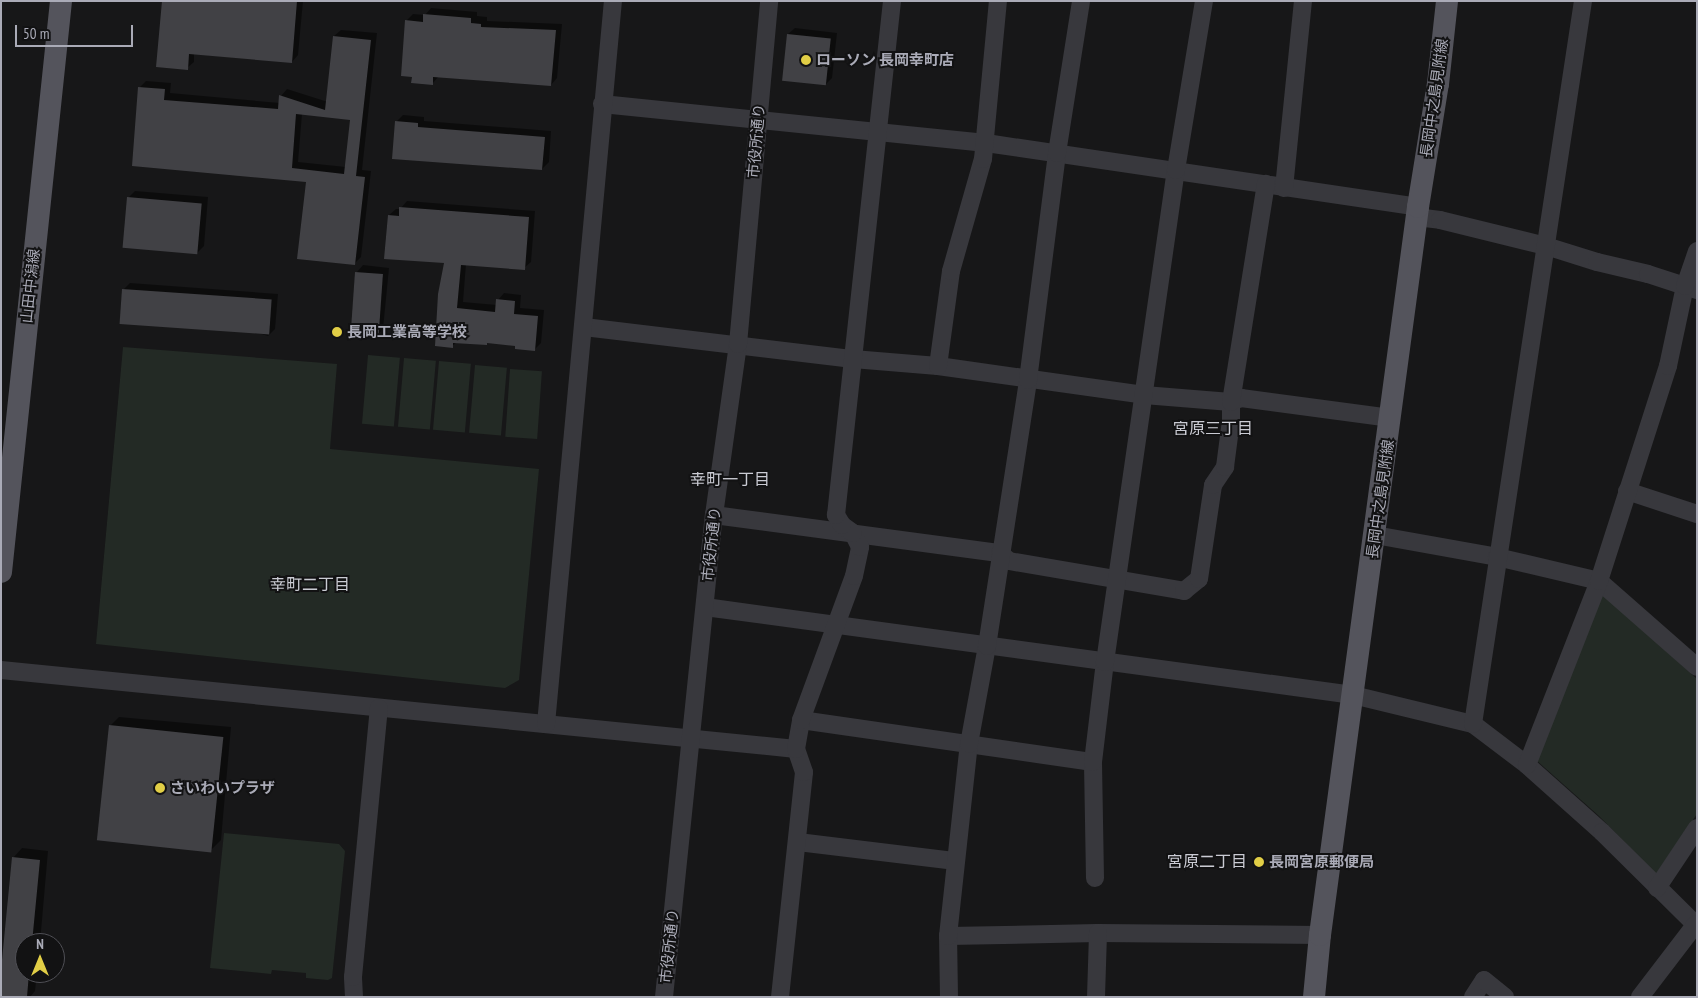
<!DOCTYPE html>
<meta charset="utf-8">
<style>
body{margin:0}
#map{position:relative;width:1698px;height:998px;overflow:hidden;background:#171718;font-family:"PT Sans Narrow","Noto Sans JP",sans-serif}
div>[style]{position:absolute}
.green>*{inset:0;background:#232a25;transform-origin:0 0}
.shadow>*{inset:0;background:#0007}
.building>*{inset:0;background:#414145;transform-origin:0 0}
.minor>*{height:18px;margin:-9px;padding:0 9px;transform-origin:9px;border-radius:9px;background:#38383d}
.major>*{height:22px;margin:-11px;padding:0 11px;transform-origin:11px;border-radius:11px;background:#54545c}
.dots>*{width:14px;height:14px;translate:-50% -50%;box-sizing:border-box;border:2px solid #121213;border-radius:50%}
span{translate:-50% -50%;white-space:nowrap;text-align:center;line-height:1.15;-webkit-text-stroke:4px #121213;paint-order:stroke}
.poi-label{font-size:15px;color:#aaabb7;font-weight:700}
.left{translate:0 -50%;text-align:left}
.street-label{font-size:15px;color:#aaabb7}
.neighbourhood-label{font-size:16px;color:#cacbd3}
.frame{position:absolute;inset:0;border:2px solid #aaabb7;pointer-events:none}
.north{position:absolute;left:15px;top:933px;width:50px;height:50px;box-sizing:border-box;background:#121213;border:1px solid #4f4f55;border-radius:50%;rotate:0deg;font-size:14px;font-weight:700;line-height:20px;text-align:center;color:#aaabb7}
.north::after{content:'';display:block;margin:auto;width:18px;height:22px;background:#e1ce46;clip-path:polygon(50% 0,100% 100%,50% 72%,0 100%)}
.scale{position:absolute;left:15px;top:25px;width:118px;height:22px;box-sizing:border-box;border:2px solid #aaabb7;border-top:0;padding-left:6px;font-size:15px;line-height:18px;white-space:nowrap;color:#aaabb7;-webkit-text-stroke:4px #121213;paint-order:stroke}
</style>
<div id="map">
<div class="green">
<div style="clip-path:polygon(123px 347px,337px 364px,330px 449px,539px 469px,519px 680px,505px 688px,96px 644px)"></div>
<div style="left:368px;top:355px;width:32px;height:69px;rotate:5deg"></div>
<div style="left:404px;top:358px;width:32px;height:69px;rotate:5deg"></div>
<div style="left:439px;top:361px;width:32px;height:69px;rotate:5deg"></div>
<div style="left:475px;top:365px;width:32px;height:68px;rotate:5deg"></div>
<div style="left:510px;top:369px;width:32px;height:68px;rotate:4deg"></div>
<div style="clip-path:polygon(1602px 593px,1697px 679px,1697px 814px,1656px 874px,1599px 816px,1536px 760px)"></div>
<div style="clip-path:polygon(224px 833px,339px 844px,345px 851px,332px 978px,328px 980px,306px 978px,306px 973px,272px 970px,271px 974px,210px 968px)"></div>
</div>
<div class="shadow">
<div style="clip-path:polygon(163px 1px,303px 1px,298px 55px,292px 62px,194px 54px,194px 62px,187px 68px)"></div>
<div style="clip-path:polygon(431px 8px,477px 12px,477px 16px,487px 17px,487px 21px,562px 24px,557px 78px,551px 85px,439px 76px,432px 84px,406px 21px,413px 14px,425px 15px)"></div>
<div style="clip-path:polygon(795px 28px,837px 33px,832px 78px,825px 85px,788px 34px)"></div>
<div style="clip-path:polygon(evenodd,341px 30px,377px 33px,362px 170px,371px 171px,361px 257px,354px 264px,307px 181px,140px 87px,146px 81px,171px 83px,170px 93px,280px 103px,281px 96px,287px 89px,328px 102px,334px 36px,341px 30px,302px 114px,351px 119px,346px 167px,298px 162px,302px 114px)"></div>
<div style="clip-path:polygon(403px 115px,424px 117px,424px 121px,551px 131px,549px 162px,542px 169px,396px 122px)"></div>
<div style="clip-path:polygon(135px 191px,208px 197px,204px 246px,197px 253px,128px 198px)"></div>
<div style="clip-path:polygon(407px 201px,535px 211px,531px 262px,524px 268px,466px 264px,463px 302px,497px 305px,498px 300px,504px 293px,521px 295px,520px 308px,544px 310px,541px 343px,534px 350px,517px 345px,488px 342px,486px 344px,457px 342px,452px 346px,446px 262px,389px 215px,396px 209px,400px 209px)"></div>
<div style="clip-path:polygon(363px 265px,389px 268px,383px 329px,377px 336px,351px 333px,357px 272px)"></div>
<div style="clip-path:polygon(130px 283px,278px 294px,275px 329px,268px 336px,123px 290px)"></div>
<div style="clip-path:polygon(119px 717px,231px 727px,221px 840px,212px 849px,110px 726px)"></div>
<div style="clip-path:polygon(22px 848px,48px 851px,40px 943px,25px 943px,25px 973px,37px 973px,35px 991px,30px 997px,1px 997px,13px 858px)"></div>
</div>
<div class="building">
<div style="clip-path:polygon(162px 1px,297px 1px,292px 63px,189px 54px,188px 70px,156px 67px)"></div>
<div style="clip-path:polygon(423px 14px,471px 18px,471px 23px,481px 24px,481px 27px,556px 30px,551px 86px,433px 77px,433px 85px,411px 83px,412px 77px,401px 76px,405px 20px,423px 22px)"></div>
<div style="left:787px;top:34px;width:44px;height:47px;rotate:6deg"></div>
<div style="clip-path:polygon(evenodd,333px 36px,371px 40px,356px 176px,365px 177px,355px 265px,297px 259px,306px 182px,132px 166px,138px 87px,165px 89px,164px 100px,278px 109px,279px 95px,325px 110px,333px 36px,296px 114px,350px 120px,344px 174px,292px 168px,296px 114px)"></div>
<div style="clip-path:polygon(395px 121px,418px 123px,418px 127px,545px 137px,542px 170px,392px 159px)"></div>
<div style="left:127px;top:197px;width:75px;height:51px;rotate:5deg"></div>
<div style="clip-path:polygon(399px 207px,529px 217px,525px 270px,461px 265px,457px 308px,495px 312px,496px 299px,515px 301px,514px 314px,538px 316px,535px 351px,515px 349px,515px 346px,487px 343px,487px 345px,453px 343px,453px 348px,435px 346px,438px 294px,444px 263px,384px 259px,388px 215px,399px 216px)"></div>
<div style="left:355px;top:272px;width:28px;height:62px;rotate:4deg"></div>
<div style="left:122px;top:289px;width:150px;height:35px;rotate:4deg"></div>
<div style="left:109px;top:725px;width:115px;height:116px;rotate:6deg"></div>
<div style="clip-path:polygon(12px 857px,40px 860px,32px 943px,25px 943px,25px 973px,29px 973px,27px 997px,1px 997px,1px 970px)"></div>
</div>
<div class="minor">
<div style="left:602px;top:104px;width:386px;rotate:5.8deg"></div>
<div style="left:986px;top:143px;width:437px;rotate:8.4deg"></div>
<div style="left:1284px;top:188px;width:188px;rotate:-84.2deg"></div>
<div style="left:1416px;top:217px;width:24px;rotate:7deg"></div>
<div style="left:1440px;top:220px;width:109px;rotate:13.8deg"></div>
<div style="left:1546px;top:246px;width:53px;rotate:17.4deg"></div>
<div style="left:1597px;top:262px;width:52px;rotate:13.2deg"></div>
<div style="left:1648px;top:274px;width:52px;rotate:18.1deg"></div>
<div style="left:584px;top:327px;width:271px;rotate:6.8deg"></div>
<div style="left:853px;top:359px;width:85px;rotate:4.7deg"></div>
<div style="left:938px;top:366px;width:208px;rotate:8deg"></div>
<div style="left:1144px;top:395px;width:87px;rotate:4.6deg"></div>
<div style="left:1231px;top:402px;width:11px;rotate:-22deg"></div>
<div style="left:1241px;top:398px;width:151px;rotate:7.6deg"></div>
<div style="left:938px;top:366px;width:96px;rotate:-82.2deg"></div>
<div style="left:951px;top:271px;width:116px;rotate:-74.1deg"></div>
<div style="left:983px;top:159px;width:159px;rotate:-84.6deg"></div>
<div style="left:1627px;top:491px;width:74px;rotate:18.2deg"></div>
<div style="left:714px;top:515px;width:289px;rotate:7.6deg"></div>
<div style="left:1000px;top:553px;width:12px;rotate:42deg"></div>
<div style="left:1009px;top:561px;width:178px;rotate:9.7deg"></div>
<div style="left:1184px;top:591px;width:19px;rotate:-39deg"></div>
<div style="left:1199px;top:579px;width:95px;rotate:-81.5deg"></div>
<div style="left:1213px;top:485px;width:22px;rotate:-56deg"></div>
<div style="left:1225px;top:467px;width:46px;rotate:-82.6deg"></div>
<div style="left:1231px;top:421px;width:19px;rotate:-90deg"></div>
<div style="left:1231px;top:402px;width:221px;rotate:-80.9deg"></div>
<div style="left:1375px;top:535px;width:124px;rotate:10.2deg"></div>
<div style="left:1497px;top:557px;width:105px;rotate:13.2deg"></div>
<div style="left:1599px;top:581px;width:130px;rotate:41.3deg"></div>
<div style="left:705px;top:607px;width:654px;rotate:7.73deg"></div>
<div style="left:1353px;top:695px;width:123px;rotate:13.6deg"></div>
<div style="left:1473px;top:724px;width:68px;rotate:37.2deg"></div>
<div style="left:1527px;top:765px;width:101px;rotate:41.8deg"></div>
<div style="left:1602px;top:832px;width:134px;rotate:44.7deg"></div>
<div style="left:1px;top:670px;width:799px;rotate:5.67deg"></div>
<div style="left:801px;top:720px;width:295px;rotate:8.2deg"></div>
<div style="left:546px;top:724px;width:726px;rotate:-84.71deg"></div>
<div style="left:1473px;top:724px;width:731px;rotate:-81.35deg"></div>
<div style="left:1527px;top:765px;width:198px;rotate:-68.6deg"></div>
<div style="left:1599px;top:581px;width:226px;rotate:-72.2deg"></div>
<div style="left:1668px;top:366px;width:82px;rotate:-78deg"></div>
<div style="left:1685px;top:286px;width:37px;rotate:-71deg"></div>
<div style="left:798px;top:842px;width:159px;rotate:6.9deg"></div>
<div style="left:1095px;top:878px;width:116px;rotate:-91deg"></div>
<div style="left:1093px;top:762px;width:101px;rotate:-83.2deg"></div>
<div style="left:1105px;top:662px;width:497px;rotate:-81.8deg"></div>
<div style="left:1176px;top:170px;width:171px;rotate:-80.6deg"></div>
<div style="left:1657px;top:888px;width:72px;rotate:-56.3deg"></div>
<div style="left:948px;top:936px;width:150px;rotate:-1.1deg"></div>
<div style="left:1098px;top:933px;width:222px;rotate:0.5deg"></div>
<div style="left:354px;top:997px;width:20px;rotate:-93deg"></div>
<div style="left:353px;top:977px;width:270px;rotate:-84.5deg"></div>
<div style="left:664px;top:997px;width:485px;rotate:-84.1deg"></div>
<div style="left:714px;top:515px;width:173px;rotate:-82deg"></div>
<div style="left:738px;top:344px;width:344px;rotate:-84.8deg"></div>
<div style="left:780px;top:997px;width:226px;rotate:-83.9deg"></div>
<div style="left:804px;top:772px;width:24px;rotate:-109deg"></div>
<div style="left:796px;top:749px;width:29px;rotate:-80deg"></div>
<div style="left:801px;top:720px;width:153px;rotate:-69.8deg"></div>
<div style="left:854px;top:576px;width:30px;rotate:-78deg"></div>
<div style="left:860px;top:547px;width:16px;rotate:-117deg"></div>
<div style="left:853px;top:533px;width:14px;rotate:-144deg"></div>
<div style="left:842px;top:525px;width:12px;rotate:-121deg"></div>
<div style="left:836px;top:515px;width:517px;rotate:-83.78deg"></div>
<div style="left:949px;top:997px;width:61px;rotate:-90.9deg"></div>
<div style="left:948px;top:936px;width:193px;rotate:-83.8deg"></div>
<div style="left:969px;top:744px;width:100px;rotate:-79.6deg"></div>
<div style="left:987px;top:646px;width:269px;rotate:-81.2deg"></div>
<div style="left:1028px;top:380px;width:229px;rotate:-82.7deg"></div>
<div style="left:1057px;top:153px;width:154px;rotate:-81deg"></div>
<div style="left:1096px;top:997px;width:64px;rotate:-88.2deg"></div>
<div style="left:1473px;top:997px;width:20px;rotate:-57deg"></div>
<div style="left:1484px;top:980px;width:27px;rotate:39deg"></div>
<div style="left:1640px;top:997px;width:91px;rotate:-52.6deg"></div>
</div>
<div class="major">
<div style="left:1px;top:572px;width:574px;rotate:-84deg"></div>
<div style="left:1314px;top:997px;width:62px;rotate:-84.5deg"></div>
<div style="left:1320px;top:935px;width:735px;rotate:-82.33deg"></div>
<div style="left:1418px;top:207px;width:125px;rotate:-80.8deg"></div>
<div style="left:1438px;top:84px;width:83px;rotate:-83.8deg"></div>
</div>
<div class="dots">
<div style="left:806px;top:60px;background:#e1ce46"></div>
<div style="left:337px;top:332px;background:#e1ce46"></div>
<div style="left:160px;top:788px;background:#e1ce46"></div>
<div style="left:1259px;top:862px;background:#e1ce46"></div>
</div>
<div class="poi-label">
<span class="left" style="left:816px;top:60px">ローソン 長岡幸町店</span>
<span class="left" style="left:347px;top:332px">長岡工業高等学校</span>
<span class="left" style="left:170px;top:788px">さいわいプラザ</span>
<span class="left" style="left:1269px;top:862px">長岡宮原郵便局</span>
</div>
<div class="street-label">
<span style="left:1434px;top:98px;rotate:-82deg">長岡中之島見附線</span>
<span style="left:756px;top:141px;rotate:-85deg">市役所通り</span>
<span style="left:30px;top:286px;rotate:-84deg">山田中潟線</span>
<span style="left:1380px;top:499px;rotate:-82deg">長岡中之島見附線</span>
<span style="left:711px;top:544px;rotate:-84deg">市役所通り</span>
<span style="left:669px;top:946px;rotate:-84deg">市役所通り</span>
</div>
<div class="neighbourhood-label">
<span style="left:1213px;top:428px">宮原三丁目</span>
<span style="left:730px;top:479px">幸町一丁目</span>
<span style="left:310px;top:584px">幸町二丁目</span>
<span style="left:1207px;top:861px">宮原二丁目</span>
</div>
<div class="frame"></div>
<div class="north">N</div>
<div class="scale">50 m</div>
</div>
